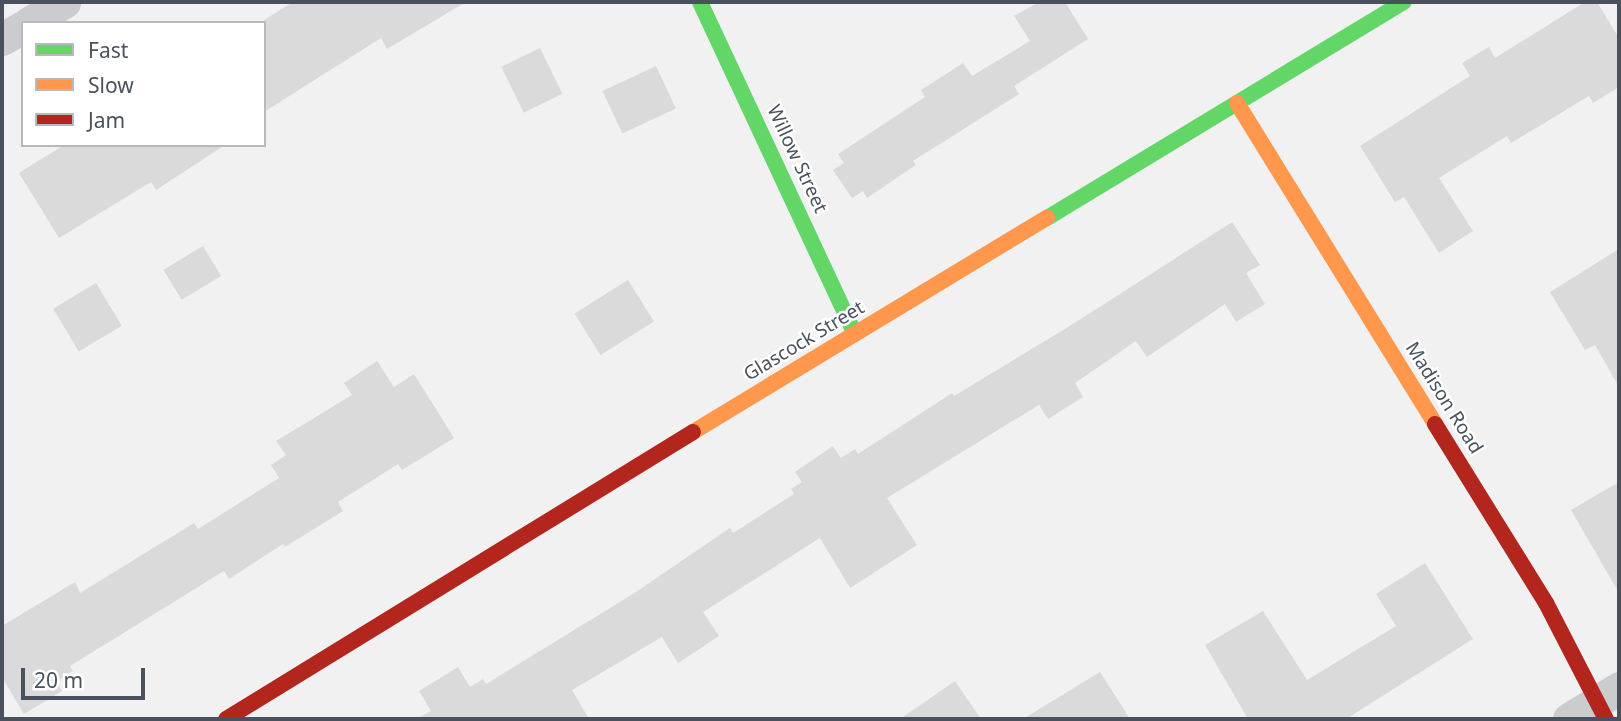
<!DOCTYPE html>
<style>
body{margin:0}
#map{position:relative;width:1621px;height:721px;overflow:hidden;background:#f1f1f1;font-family:"Noto Sans",sans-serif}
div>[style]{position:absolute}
.building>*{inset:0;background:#dadadb;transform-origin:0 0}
.street>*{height:33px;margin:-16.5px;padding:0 16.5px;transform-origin:16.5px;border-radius:16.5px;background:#cbccce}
.fast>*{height:16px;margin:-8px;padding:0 8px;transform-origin:8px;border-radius:8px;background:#63d668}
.slow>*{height:16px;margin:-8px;padding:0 8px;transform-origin:8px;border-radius:8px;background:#ff974d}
.jam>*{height:16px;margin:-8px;padding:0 8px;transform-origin:8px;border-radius:8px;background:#b3261e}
span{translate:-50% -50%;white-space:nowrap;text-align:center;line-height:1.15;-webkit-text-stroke:5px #fff;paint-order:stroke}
.street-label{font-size:19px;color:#49525c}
.frame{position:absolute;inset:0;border:4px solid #49525c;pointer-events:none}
.legend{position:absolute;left:21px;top:21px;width:245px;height:126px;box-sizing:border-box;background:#fff;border:2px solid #b6babe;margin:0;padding:9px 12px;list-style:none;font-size:21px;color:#49525c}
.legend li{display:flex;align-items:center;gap:14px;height:35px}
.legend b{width:35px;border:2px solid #b6babe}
.scale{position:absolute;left:21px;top:668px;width:124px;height:32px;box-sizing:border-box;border:4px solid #49525c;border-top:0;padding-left:9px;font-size:21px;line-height:24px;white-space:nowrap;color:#49525c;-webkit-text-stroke:5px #fff;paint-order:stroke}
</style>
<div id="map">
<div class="building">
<div style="clip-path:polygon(293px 2px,466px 2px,387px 49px,381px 38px,264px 112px,264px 20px)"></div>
<div style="clip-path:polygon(1039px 2px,1065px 2px,1088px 39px,1014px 86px,1019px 94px,913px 161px,916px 165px,867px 198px,863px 191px,852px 198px,833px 170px,844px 163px,838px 154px,925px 97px,921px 90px,963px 63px,972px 76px,1030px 41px,1014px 16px)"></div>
<div style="clip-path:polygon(1585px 2px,1597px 2px,1619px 38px,1619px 87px,1593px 103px,1589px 96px,1511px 143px,1507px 136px,1439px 178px,1473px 231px,1439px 253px,1404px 197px,1395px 202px,1360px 146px,1470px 76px,1462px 63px,1489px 47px,1495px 58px)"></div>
<div style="left:540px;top:48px;width:51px;height:43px;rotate:64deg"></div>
<div style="left:656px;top:66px;width:47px;height:59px;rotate:65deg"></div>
<div style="clip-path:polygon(64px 145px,225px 145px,156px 190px,151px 182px,59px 238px,19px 173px)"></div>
<div style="clip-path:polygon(1232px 222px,1260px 265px,1246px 273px,1265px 304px,1236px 322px,1225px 304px,1147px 357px,1136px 341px,1075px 383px,1083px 397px,1048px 419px,1039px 405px,887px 498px,917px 545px,850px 588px,820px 538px,703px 612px,719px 636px,678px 663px,662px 637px,572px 690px,589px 719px,416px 719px,431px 711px,419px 691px,458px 667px,470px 687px,483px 679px,486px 684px,633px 594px,730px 528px,733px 533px,794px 494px,791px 489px,802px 482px,795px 472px,833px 446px,841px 458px,855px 449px,858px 454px,952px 393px,954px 396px,1073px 324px)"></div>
<div style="left:203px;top:246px;width:35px;height:46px;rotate:59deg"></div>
<div style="clip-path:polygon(1619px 249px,1619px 387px,1595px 345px,1585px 350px,1550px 292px)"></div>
<div style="left:628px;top:280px;width:49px;height:63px;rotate:58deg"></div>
<div style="left:96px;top:283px;width:50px;height:50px;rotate:59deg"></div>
<div style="clip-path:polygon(377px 361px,394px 387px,414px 374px,454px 438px,402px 470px,398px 464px,338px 502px,343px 511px,285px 547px,283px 544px,229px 579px,224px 571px,70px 666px,73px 671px,56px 682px,62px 691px,24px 714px,2px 677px,2px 626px,75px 582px,80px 593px,194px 523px,198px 529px,279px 478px,271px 465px,286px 455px,276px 441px,352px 395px,344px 383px)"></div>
<div style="clip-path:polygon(1619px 482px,1619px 593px,1571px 510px)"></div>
<div style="clip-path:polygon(1425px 563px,1473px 639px,1346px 719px,1248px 719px,1205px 645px,1263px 611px,1307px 680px,1396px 626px,1376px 594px)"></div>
<div style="clip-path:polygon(1100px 672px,1130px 719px,1023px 719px)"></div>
<div style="clip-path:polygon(955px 681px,981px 719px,900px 719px)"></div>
</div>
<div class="street">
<div style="left:29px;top:23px;width:41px;rotate:-31deg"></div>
<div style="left:2px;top:39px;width:24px;rotate:-30deg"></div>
<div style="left:1569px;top:719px;width:59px;rotate:-31.8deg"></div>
</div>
<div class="fast">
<div style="left:700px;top:2px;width:366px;rotate:65deg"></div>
<div style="left:1047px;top:218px;width:417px;rotate:-31.2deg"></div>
</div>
<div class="slow">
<div style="left:1237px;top:103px;width:377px;rotate:58.3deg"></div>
<div style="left:693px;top:432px;width:414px;rotate:-31.2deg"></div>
</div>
<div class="jam">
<div style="left:1435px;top:424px;width:211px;rotate:58.2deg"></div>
<div style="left:1546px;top:603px;width:131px;rotate:62.7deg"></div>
<div style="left:226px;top:719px;width:548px;rotate:-31.57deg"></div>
</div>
<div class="street-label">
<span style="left:797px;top:159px;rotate:65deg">Willow Street</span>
<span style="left:804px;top:341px;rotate:-31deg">Glascock Street</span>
<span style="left:1444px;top:398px;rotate:58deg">Madison Road</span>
</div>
<div class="frame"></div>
<ul class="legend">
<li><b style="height:9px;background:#63d668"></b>Fast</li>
<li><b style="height:9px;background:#ff974d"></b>Slow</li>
<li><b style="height:9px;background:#b3261e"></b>Jam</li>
</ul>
<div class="scale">20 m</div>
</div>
